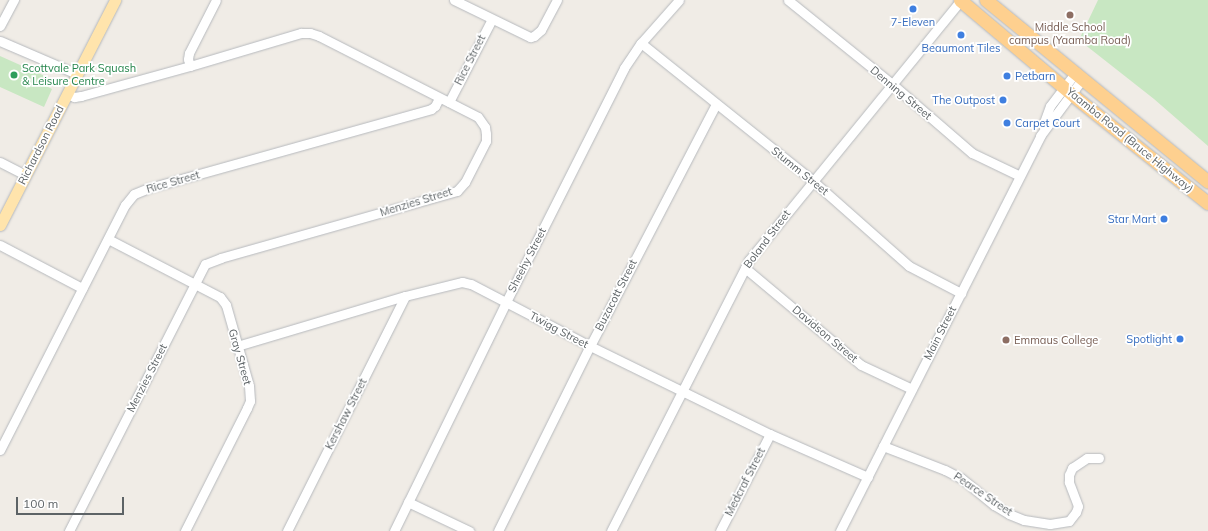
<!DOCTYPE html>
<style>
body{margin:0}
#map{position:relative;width:1208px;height:531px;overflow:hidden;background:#f0ece6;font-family:Mulish,sans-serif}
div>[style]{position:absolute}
.green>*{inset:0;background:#c8e7c2}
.roads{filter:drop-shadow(0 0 1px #b6b9bd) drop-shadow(0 0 1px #b6b9bd)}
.minor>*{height:9px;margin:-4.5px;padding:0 4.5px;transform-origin:4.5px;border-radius:4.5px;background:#fff}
.major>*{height:11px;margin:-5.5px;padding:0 5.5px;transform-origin:5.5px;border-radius:5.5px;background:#ffe4ac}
.highway>*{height:13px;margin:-6.5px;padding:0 6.5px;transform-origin:6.5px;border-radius:6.5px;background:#fed08f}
.dots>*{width:11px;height:11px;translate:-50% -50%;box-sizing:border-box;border:2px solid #fff;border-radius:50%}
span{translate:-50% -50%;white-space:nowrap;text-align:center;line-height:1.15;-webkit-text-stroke:3.5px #fff;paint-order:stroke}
.shop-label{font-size:11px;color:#366cbe}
.left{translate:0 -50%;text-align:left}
.right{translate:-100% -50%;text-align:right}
.education-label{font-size:11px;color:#785e54}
.street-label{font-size:11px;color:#5d6366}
.leisure-label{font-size:11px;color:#27864d}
.scale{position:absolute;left:16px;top:497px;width:108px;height:18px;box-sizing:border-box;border:2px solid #5d6366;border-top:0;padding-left:5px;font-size:12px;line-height:14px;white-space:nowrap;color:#5d6366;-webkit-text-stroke:3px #fff;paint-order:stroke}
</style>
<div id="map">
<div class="green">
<div style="clip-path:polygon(1098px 0,1208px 0,1208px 146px,1154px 99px,1079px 40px)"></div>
<div style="clip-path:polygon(0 56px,47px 77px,44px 85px,52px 89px,44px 107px,0 87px)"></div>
</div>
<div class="roads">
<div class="minor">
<div style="left:454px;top:0;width:85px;rotate:26deg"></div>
<div style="left:530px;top:37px;width:4px;rotate:-14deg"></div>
<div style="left:534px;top:36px;width:9px;rotate:-41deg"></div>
<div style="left:541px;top:30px;width:34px;rotate:-62deg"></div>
<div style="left:788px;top:0;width:134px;rotate:38.9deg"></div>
<div style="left:892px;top:84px;width:106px;rotate:40.8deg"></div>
<div style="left:972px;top:153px;width:53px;rotate:25.6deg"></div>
<div style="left:0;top:26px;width:30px;rotate:-62deg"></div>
<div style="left:0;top:41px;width:84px;rotate:23.2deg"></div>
<div style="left:641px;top:43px;width:221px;rotate:38.7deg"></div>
<div style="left:813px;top:181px;width:128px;rotate:41.5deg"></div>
<div style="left:909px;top:266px;width:59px;rotate:27.4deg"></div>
<div style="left:190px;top:66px;width:7px;rotate:-106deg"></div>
<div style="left:188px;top:59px;width:6px;rotate:-81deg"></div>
<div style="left:189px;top:53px;width:59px;rotate:-63deg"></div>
<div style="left:67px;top:94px;width:8px;rotate:23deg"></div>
<div style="left:74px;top:97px;width:7px;rotate:-8deg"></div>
<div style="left:81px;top:96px;width:113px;rotate:-15.4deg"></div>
<div style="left:190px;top:66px;width:116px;rotate:-16.6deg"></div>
<div style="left:301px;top:33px;width:9px"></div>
<div style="left:310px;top:33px;width:9px;rotate:18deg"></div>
<div style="left:319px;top:36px;width:178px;rotate:27deg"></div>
<div style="left:478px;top:117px;width:12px;rotate:55deg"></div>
<div style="left:485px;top:127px;width:7px;rotate:82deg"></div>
<div style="left:486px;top:134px;width:7px;rotate:90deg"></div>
<div style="left:486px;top:141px;width:46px;rotate:117.1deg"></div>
<div style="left:465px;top:182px;width:12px;rotate:132deg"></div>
<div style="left:457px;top:191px;width:245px;rotate:164.2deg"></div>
<div style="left:221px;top:258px;width:17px;rotate:159deg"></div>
<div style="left:205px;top:264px;width:300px;rotate:117deg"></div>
<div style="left:449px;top:102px;width:93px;rotate:-62.6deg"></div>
<div style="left:1043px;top:125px;width:20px;rotate:-70deg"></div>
<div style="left:1050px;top:106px;width:43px;rotate:-52.6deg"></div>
<div style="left:0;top:162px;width:28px;rotate:27deg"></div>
<div style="left:108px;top:239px;width:126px;rotate:27.4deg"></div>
<div style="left:220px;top:297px;width:10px;rotate:53deg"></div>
<div style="left:226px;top:305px;width:84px;rotate:74.1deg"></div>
<div style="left:249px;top:386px;width:15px;rotate:86deg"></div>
<div style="left:250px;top:401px;width:8px;rotate:113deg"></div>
<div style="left:247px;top:408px;width:138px;rotate:116.8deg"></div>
<div style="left:0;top:245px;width:93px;rotate:27.7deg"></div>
<div style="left:745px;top:268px;width:151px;rotate:39.9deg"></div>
<div style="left:861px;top:365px;width:56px;rotate:25.2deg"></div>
<div style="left:237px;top:346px;width:175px;rotate:-16.6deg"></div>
<div style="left:405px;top:296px;width:59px;rotate:-13.8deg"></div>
<div style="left:462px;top:282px;width:9px;rotate:13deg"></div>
<div style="left:471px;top:284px;width:134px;rotate:27.5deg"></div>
<div style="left:590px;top:346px;width:200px;rotate:26.1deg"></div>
<div style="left:770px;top:434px;width:107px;rotate:23.7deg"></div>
<div style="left:883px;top:446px;width:66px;rotate:21.2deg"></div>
<div style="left:945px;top:470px;width:18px;rotate:27deg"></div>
<div style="left:961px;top:478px;width:43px;rotate:39.3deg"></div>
<div style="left:994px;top:505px;width:17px;rotate:31deg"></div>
<div style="left:1009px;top:514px;width:16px;rotate:22deg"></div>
<div style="left:1024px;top:520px;width:26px;rotate:9deg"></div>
<div style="left:1050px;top:524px;width:19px;rotate:-9deg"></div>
<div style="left:1069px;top:521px;width:11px;rotate:-52deg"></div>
<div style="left:1076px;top:512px;width:6px;rotate:-72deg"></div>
<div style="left:1078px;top:506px;width:26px;rotate:-111deg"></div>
<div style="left:1069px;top:482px;width:7px;rotate:-90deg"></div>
<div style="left:1069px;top:475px;width:8px;rotate:-67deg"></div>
<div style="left:1072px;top:468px;width:18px;rotate:-34deg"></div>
<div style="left:1087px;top:458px;width:12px"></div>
<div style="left:0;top:450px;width:275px;rotate:-63deg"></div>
<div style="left:125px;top:205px;width:14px;rotate:-51deg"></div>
<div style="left:134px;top:194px;width:16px;rotate:-22deg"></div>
<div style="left:149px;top:188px;width:293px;rotate:-15.6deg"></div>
<div style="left:431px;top:109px;width:5px;rotate:-37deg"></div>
<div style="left:435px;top:106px;width:9px;rotate:-63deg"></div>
<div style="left:408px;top:502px;width:68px;rotate:25.4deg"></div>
<div style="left:287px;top:531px;width:263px;rotate:-63.3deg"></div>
<div style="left:394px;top:531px;width:255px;rotate:-63.9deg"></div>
<div style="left:506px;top:302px;width:262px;rotate:-63.2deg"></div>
<div style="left:624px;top:68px;width:30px;rotate:-56deg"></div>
<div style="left:641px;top:43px;width:57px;rotate:-48.5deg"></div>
<div style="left:498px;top:531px;width:207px;rotate:-63.6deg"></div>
<div style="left:590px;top:346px;width:273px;rotate:-62.5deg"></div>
<div style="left:611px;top:531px;width:304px;rotate:-63deg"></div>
<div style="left:749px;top:260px;width:334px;rotate:-50.8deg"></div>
<div style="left:720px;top:531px;width:109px;rotate:-62.7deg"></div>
<div style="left:840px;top:531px;width:443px;rotate:-63.1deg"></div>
<div style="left:1040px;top:136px;width:72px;rotate:-53.4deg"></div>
</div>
<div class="major">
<div style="left:0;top:225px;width:253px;rotate:-62.9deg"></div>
</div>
<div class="highway">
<div style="left:960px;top:0;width:150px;rotate:40.1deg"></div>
<div style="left:1075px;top:97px;width:170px;rotate:38.6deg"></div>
<div style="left:986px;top:0;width:287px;rotate:39.3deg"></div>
</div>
</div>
<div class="dots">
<div style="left:913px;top:9px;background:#3f7fe0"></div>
<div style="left:1070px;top:15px;background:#8d6e63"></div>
<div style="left:961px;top:35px;background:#3f7fe0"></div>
<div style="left:14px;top:75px;background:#2e9e5b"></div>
<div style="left:1007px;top:76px;background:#3f7fe0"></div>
<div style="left:1003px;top:100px;background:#3f7fe0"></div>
<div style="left:1007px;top:123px;background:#3f7fe0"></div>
<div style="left:1164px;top:219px;background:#3f7fe0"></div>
<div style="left:1180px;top:339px;background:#3f7fe0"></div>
<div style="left:1006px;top:340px;background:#8d6e63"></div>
</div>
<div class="shop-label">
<span style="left:913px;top:22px">7-Eleven</span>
<span style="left:961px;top:48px">Beaumont Tiles</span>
<span class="left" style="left:1015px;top:76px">Petbarn</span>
<span class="right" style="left:995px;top:100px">The Outpost</span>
<span class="left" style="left:1015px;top:123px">Carpet Court</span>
<span class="right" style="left:1156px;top:219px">Star Mart</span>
<span class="right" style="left:1172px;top:339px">Spotlight</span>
</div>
<div class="education-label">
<span style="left:1070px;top:34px">Middle School<br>campus (Yaamba Road)</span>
<span class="left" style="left:1014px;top:340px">Emmaus College</span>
</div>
<div class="street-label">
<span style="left:470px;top:60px;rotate:-63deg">Rice Street</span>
<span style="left:901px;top:93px;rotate:40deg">Denning Street</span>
<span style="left:1130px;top:140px;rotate:39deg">Yaamba Road (Bruce Highway)</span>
<span style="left:41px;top:145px;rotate:-63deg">Richardson Road</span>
<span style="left:800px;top:171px;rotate:39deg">Stumm Street</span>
<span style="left:173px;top:182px;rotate:-16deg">Rice Street</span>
<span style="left:416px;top:202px;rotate:-17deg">Menzies Street</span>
<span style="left:767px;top:239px;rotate:-53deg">Boland Street</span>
<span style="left:527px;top:260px;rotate:-63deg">Sheehy Street</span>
<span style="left:616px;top:295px;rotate:-63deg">Buzacott Street</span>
<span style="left:559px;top:330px;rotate:28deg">Twigg Street</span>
<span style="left:940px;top:333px;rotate:-63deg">Main Street</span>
<span style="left:825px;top:334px;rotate:40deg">Davidson Street</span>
<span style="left:240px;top:357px;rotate:74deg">Gray Street</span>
<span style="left:147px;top:378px;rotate:-63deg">Menzies Street</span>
<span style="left:346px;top:414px;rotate:-63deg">Kershaw Street</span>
<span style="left:745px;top:482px;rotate:-63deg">Medcraf Street</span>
<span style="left:983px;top:494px;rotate:34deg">Pearce Street</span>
</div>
<div class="leisure-label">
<span class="left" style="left:22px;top:75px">Scottvale Park Squash<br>&amp; Leisure Centre</span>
</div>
<div class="scale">100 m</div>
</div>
